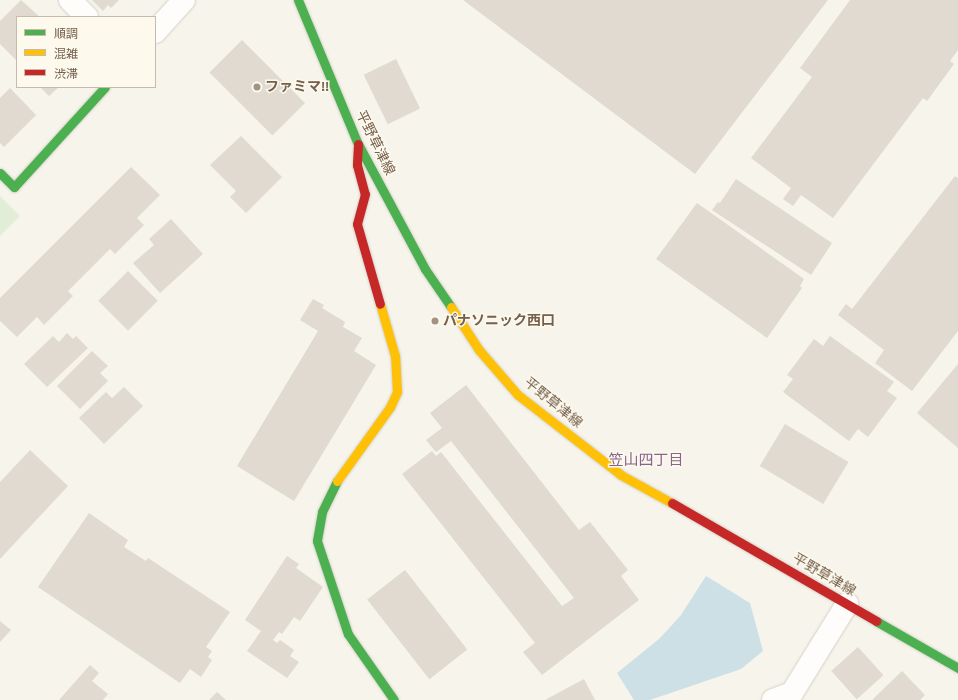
<!DOCTYPE html>
<meta charset="utf-8">
<style>
body{margin:0}
#map{position:relative;width:958px;height:700px;overflow:hidden;background:#f6f4eb;font-family:Karla,"Noto Sans JP",sans-serif}
div>[style]{position:absolute}
.green>*{inset:0;background:#e1edd7}
.water>*{inset:0;background:#cde0e5}
.building>*{inset:0;background:#e0dad1;transform-origin:0 0}
.roads{filter:drop-shadow(0 0 1px #d5d1c9) drop-shadow(0 0 1px #d5d1c9)}
.street>*{height:22px;margin:-11px;padding:0 11px;transform-origin:11px;border-radius:11px;background:#fefdfc}
.fast>*{height:9px;margin:-4.5px;padding:0 4.5px;transform-origin:4.5px;border-radius:4.5px;background:#4caf50}
.slow>*{height:9px;margin:-4.5px;padding:0 4.5px;transform-origin:4.5px;border-radius:4.5px;background:#ffc107}
.jam>*{height:9px;margin:-4.5px;padding:0 4.5px;transform-origin:4.5px;border-radius:4.5px;background:#c62828}
.dots>*{width:11px;height:11px;translate:-50% -50%;box-sizing:border-box;border:2px solid #fef9ed;border-radius:50%}
span{translate:-50% -50%;white-space:nowrap;text-align:center;line-height:1.15;-webkit-text-stroke:3px #fef9ed;paint-order:stroke}
.poi-label{font-size:14px;color:#73604d;font-weight:700}
.left{translate:0 -50%;text-align:left}
.street-label{font-size:14px;color:#73604d}
.neighbourhood-label{font-size:15px;color:#87658f}
.legend{position:absolute;left:16px;top:16px;width:140px;height:72px;box-sizing:border-box;background:#fef9ed;border:1px solid #c6bcad;margin:0;padding:5px 7px;list-style:none;font-size:12px;color:#73604d}
.legend li{display:flex;align-items:center;gap:8px;height:20px}
.legend b{width:20px;border:1px solid #c6bcad}
</style>
<div id="map">
<div class="green">
<div style="clip-path:polygon(0 196px,20px 216px,0 236px)"></div>
</div>
<div class="water">
<div style="clip-path:polygon(706px 576px,750px 603px,763px 651px,741px 669px,650px 700px,634px 700px,617px 673px,659px 639px,672px 625px,681px 615px)"></div>
</div>
<div class="building">
<div style="clip-path:polygon(21px 0,40px 17px,17px 17px,17px 61px,0 44px,0 21px)"></div>
<div style="clip-path:polygon(92px 0,119px 0,111px 8px,108px 5px,103px 11px)"></div>
<div style="clip-path:polygon(463px 0,828px 0,695px 174px)"></div>
<div style="clip-path:polygon(850px 0,958px 0,958px 50px,950px 61px,954px 64px,927px 101px,923px 98px,833px 218px,801px 195px,793px 206px,783px 199px,791px 188px,751px 158px,812px 77px,800px 68px)"></div>
<div style="left:242px;top:40px;width:89px;height:46px;rotate:45deg"></div>
<div style="left:396px;top:59px;width:55px;height:36px;rotate:64deg"></div>
<div style="clip-path:polygon(40px 87px,59px 87px,49px 96px)"></div>
<div style="clip-path:polygon(10px 88px,36px 115px,4px 147px,0 143px,0 98px)"></div>
<div style="clip-path:polygon(241px 136px,282px 177px,246px 213px,230px 197px,236px 191px,210px 165px)"></div>
<div style="clip-path:polygon(131px 167px,160px 195px,137px 218px,144px 225px,115px 254px,110px 249px,68px 291px,73px 296px,44px 325px,37px 317px,17px 337px,0 321px,0 298px)"></div>
<div style="clip-path:polygon(955px 176px,958px 178px,958px 331px,912px 391px,875px 363px,884px 350px,838px 315px,846px 304px,852px 309px)"></div>
<div style="clip-path:polygon(736px 179px,832px 243px,811px 275px,712px 210px,718px 202px,720px 203px)"></div>
<div style="clip-path:polygon(697px 203px,804px 279px,800px 286px,802px 288px,767px 338px,656px 259px)"></div>
<div style="clip-path:polygon(171px 219px,203px 254px,160px 293px,133px 263px,154px 245px,149px 239px)"></div>
<div style="left:128px;top:271px;width:42px;height:42px;rotate:45deg"></div>
<div style="clip-path:polygon(313px 299px,324px 305px,322px 308px,345px 322px,343px 327px,362px 338px,354px 351px,376px 365px,294px 501px,237px 466px,318px 331px,300px 320px)"></div>
<div style="clip-path:polygon(67px 333px,73px 339px,76px 336px,88px 348px,47px 387px,24px 364px,53px 336px,59px 342px)"></div>
<div style="clip-path:polygon(830px 336px,894px 382px,887px 391px,897px 398px,868px 437px,858px 429px,849px 441px,783px 392px,793px 379px,787px 375px,814px 339px,823px 346px)"></div>
<div style="clip-path:polygon(92px 351px,108px 366px,100px 373px,108px 381px,80px 409px,57px 386px)"></div>
<div style="clip-path:polygon(958px 364px,958px 448px,917px 413px)"></div>
<div style="clip-path:polygon(466px 385px,579px 530px,590px 522px,628px 570px,621px 576px,639px 600px,542px 675px,523px 652px,535px 643px,402px 474px,432px 451px,436px 456px,441px 452px,562px 606px,574px 598px,451px 441px,436px 452px,426px 440px,442px 428px,430px 413px)"></div>
<div style="clip-path:polygon(124px 387px,143px 406px,104px 444px,79px 418px,106px 392px,112px 398px)"></div>
<div style="left:785px;top:424px;width:74px;height:49px;rotate:31deg"></div>
<div style="clip-path:polygon(30px 450px,68px 486px,0 559px,0 482px)"></div>
<div style="clip-path:polygon(89px 513px,128px 540px,124px 547px,146px 561px,148px 558px,230px 612px,206px 647px,212px 651px,208px 657px,212px 660px,201px 677px,190px 669px,180px 683px,38px 587px)"></div>
<div style="clip-path:polygon(287px 556px,299px 564px,296px 568px,323px 587px,300px 621px,294px 617px,282px 634px,279px 632px,273px 640px,277px 643px,280px 640px,294px 650px,290px 656px,299px 662px,287px 678px,247px 651px,261px 631px,245px 620px)"></div>
<div style="left:405px;top:570px;width:101px;height:48px;rotate:52deg"></div>
<div style="clip-path:polygon(0 621px,11px 630px,0 642px)"></div>
<div style="left:858px;top:647px;width:38px;height:36px;rotate:48deg"></div>
<div style="clip-path:polygon(90px 665px,99px 673px,92px 681px,108px 694px,103px 700px,59px 700px)"></div>
<div style="clip-path:polygon(902px 671px,925px 695px,920px 700px,872px 700px)"></div>
<div style="clip-path:polygon(584px 679px,595px 700px,545px 700px)"></div>
<div style="clip-path:polygon(217px 692px,226px 700px,209px 700px)"></div>
</div>
<div class="roads">
<div class="street">
<div style="left:70px;top:0;width:24px;rotate:45deg"></div>
<div style="left:155px;top:32px;width:43px;rotate:-47.8deg"></div>
<div style="left:773px;top:700px;width:20px;rotate:-20deg"></div>
<div style="left:792px;top:693px;width:105px;rotate:-58.3deg"></div>
</div>
<div class="fast">
<div style="left:298px;top:0;width:156px;rotate:67.4deg"></div>
<div style="left:358px;top:144px;width:142px;rotate:61.8deg"></div>
<div style="left:425px;top:269px;width:46px;rotate:55.6deg"></div>
<div style="left:0;top:173px;width:20px;rotate:45deg"></div>
<div style="left:14px;top:187px;width:135px;rotate:-47.7deg"></div>
<div style="left:337px;top:481px;width:34px;rotate:116deg"></div>
<div style="left:322px;top:512px;width:29px;rotate:100deg"></div>
<div style="left:317px;top:541px;width:98px;rotate:71.6deg"></div>
<div style="left:348px;top:634px;width:80px;rotate:55.1deg"></div>
<div style="left:876px;top:621px;width:95px;rotate:29.8deg"></div>
</div>
<div class="slow">
<div style="left:451px;top:307px;width:51px;rotate:56.9deg"></div>
<div style="left:479px;top:350px;width:60px;rotate:49.1deg"></div>
<div style="left:518px;top:395px;width:130px;rotate:37.8deg"></div>
<div style="left:621px;top:475px;width:58px;rotate:28.8deg"></div>
<div style="left:337px;top:481px;width:91px;rotate:-54.4deg"></div>
<div style="left:390px;top:407px;width:17px;rotate:-65deg"></div>
<div style="left:397px;top:392px;width:36px;rotate:-93deg"></div>
<div style="left:395px;top:356px;width:54px;rotate:-106.1deg"></div>
</div>
<div class="jam">
<div style="left:358px;top:144px;width:21px;rotate:93deg"></div>
<div style="left:357px;top:165px;width:30px;rotate:75deg"></div>
<div style="left:365px;top:194px;width:31px;rotate:105deg"></div>
<div style="left:357px;top:224px;width:83px;rotate:74deg"></div>
<div style="left:672px;top:503px;width:236px;rotate:30deg"></div>
</div>
</div>
<div class="dots">
<div style="left:257px;top:87px;background:#a19484"></div>
<div style="left:435px;top:321px;background:#a19484"></div>
</div>
<div class="poi-label">
<span class="left" style="left:265px;top:87px">ファミマ!!</span>
<span class="left" style="left:443px;top:321px">パナソニック西口</span>
</div>
<div class="street-label">
<span style="left:375px;top:143px;rotate:64deg">平野草津線</span>
<span style="left:553px;top:403px;rotate:39deg">平野草津線</span>
<span style="left:824px;top:575px;rotate:30deg">平野草津線</span>
</div>
<div class="neighbourhood-label">
<span style="left:646px;top:461px">笠山四丁目</span>
</div>
<ul class="legend">
<li><b style="height:5px;background:#4caf50"></b>順調</li>
<li><b style="height:5px;background:#ffc107"></b>混雑</li>
<li><b style="height:5px;background:#c62828"></b>渋滞</li>
</ul>
</div>
